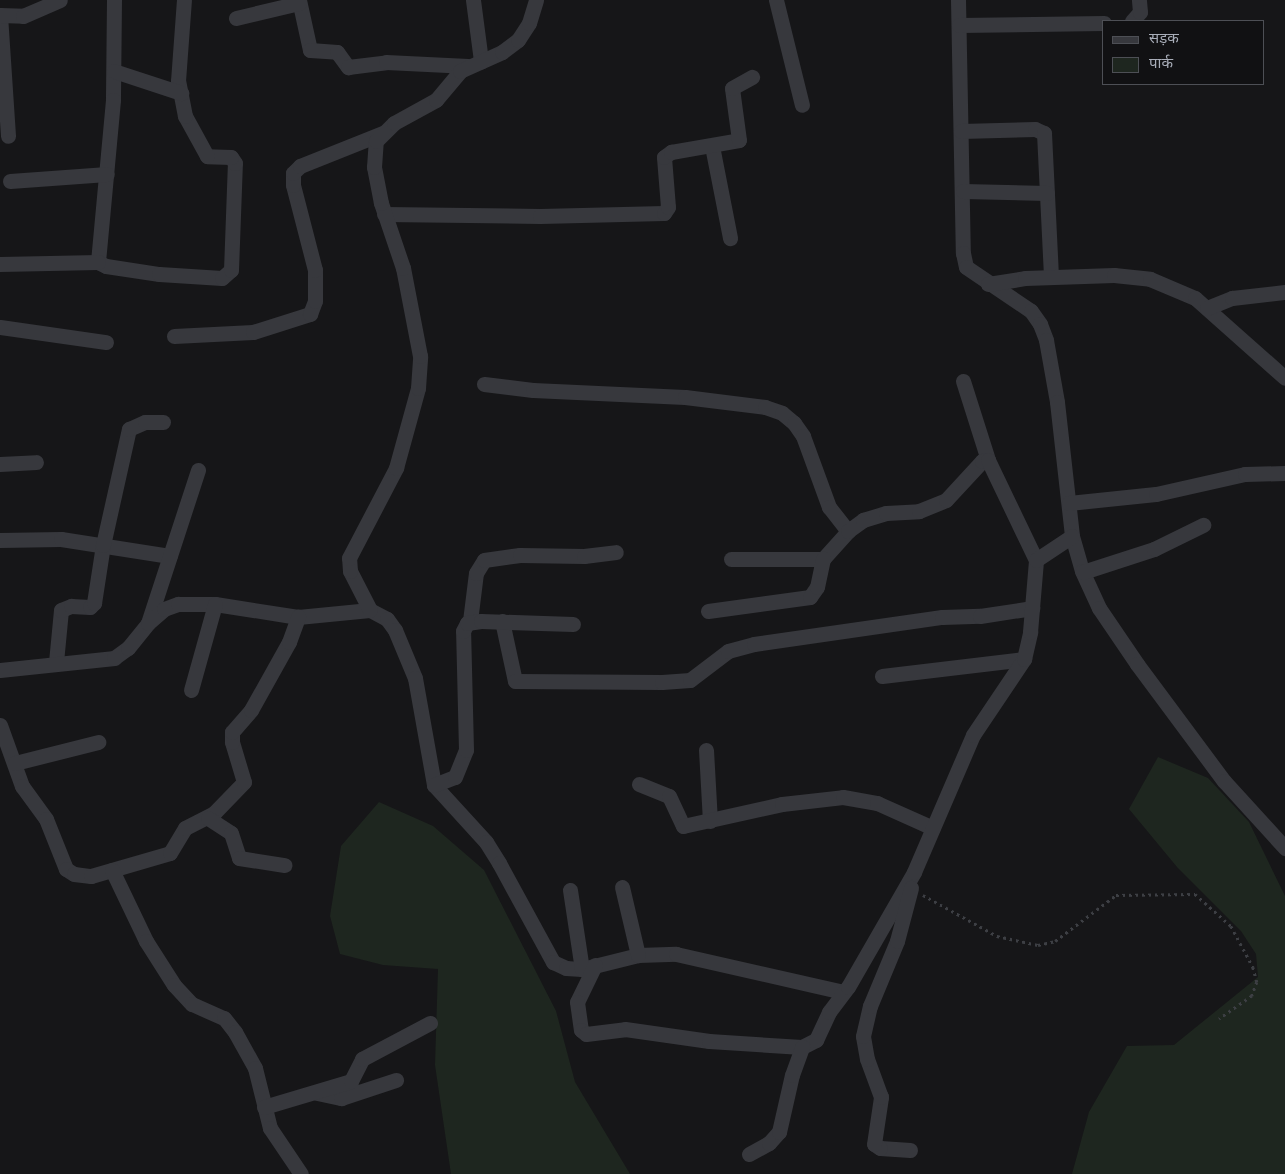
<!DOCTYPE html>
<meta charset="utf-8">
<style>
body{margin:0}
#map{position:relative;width:1285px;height:1174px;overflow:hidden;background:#161618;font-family:Overpass,"Noto Sans Devanagari",sans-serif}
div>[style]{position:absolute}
.green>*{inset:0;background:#1e261f}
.path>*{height:2.5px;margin-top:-1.25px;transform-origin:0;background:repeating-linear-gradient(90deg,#3d3f44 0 2.5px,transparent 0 6.5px)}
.minor>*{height:15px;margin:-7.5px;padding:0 7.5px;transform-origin:7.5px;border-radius:7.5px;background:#37383d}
span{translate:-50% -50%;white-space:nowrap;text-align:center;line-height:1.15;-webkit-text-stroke:4.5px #111113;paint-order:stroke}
.legend{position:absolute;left:1102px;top:20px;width:162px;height:65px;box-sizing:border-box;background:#111113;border:1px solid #4d4f55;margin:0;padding:6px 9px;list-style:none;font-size:15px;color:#a8adb8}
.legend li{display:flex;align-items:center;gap:10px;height:25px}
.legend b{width:25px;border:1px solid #4d4f55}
</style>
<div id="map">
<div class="green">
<div style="clip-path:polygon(1158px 757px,1208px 778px,1249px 822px,1285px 896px,1285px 1174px,1072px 1174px,1089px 1112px,1127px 1046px,1174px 1045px,1258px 977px,1256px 954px,1241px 931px,1177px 867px,1129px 809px)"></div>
<div style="clip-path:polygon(379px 802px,433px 826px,484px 870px,556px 1011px,575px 1082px,630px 1174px,451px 1174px,435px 1065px,438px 969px,383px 965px,340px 954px,330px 916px,341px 846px)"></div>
</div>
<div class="path">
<div style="left:923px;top:895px;width:85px;rotate:29deg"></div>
<div style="left:997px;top:936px;width:42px;rotate:12.4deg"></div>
<div style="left:1038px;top:945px;width:17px;rotate:-13deg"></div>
<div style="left:1055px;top:941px;width:76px;rotate:-37deg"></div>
<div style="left:1116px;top:895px;width:79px;rotate:-0.7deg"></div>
<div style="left:1195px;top:894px;width:48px;rotate:41.6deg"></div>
<div style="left:1231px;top:926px;width:47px;rotate:61.8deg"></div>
<div style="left:1253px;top:967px;width:16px;rotate:75deg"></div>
<div style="left:1257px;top:982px;width:15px;rotate:110deg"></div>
<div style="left:1252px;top:996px;width:40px;rotate:145.1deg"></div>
</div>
<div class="minor">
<div style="left:114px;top:0;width:100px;rotate:90.6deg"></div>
<div style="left:113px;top:100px;width:163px;rotate:95.3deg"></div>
<div style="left:98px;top:262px;width:9px;rotate:27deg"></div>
<div style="left:106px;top:266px;width:54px;rotate:8.6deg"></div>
<div style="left:159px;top:274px;width:63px;rotate:3.6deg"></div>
<div style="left:222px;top:278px;width:12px;rotate:-42deg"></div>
<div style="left:231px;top:270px;width:107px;rotate:-87.9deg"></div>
<div style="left:235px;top:163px;width:7px;rotate:-124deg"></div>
<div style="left:231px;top:157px;width:24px;rotate:-178deg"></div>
<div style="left:207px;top:156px;width:46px;rotate:-118.8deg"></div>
<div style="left:185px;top:116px;width:36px;rotate:-101deg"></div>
<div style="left:178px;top:81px;width:81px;rotate:-85.8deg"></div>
<div style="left:299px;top:0;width:51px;rotate:77.6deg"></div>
<div style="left:310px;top:50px;width:27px;rotate:4deg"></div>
<div style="left:337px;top:52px;width:19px;rotate:54deg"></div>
<div style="left:348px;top:67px;width:38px;rotate:-7deg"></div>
<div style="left:386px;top:62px;width:82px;rotate:2.8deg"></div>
<div style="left:473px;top:0;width:62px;rotate:82.5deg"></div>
<div style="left:776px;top:0;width:108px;rotate:76.1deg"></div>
<div style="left:958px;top:0;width:253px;rotate:88.9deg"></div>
<div style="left:963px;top:253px;width:14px;rotate:78deg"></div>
<div style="left:966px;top:267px;width:78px;rotate:34.1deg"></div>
<div style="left:1031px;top:311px;width:16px;rotate:55deg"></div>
<div style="left:1040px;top:324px;width:17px;rotate:69deg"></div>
<div style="left:1046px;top:340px;width:63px;rotate:79.9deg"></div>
<div style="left:1057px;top:402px;width:135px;rotate:83.6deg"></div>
<div style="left:1072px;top:536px;width:36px;rotate:74deg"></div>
<div style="left:1082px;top:571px;width:41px;rotate:65.3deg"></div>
<div style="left:1099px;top:608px;width:68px;rotate:55.8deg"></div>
<div style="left:1137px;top:664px;width:146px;rotate:53.4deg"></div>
<div style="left:1224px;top:781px;width:91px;rotate:47.7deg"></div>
<div style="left:0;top:15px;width:121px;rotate:86.2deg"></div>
<div style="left:0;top:15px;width:23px;rotate:2deg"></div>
<div style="left:23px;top:16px;width:40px;rotate:-23.4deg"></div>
<div style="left:236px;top:18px;width:65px;rotate:-13.4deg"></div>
<div style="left:1132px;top:21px;width:12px;rotate:-48deg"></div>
<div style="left:1140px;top:12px;width:12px;rotate:-95deg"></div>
<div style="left:959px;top:25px;width:145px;rotate:-0.8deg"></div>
<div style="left:114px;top:71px;width:71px;rotate:18.2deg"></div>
<div style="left:961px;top:131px;width:74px;rotate:-1.5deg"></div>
<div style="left:1035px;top:129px;width:10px;rotate:24deg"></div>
<div style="left:1044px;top:133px;width:144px;rotate:87.2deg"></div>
<div style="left:712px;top:146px;width:94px;rotate:78.9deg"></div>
<div style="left:10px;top:181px;width:97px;rotate:-4.1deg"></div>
<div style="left:963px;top:191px;width:84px;rotate:1.4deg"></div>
<div style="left:384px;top:214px;width:156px;rotate:0.7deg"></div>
<div style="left:540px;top:216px;width:124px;rotate:-1.4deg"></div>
<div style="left:664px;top:213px;width:7px;rotate:-56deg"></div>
<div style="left:668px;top:207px;width:50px;rotate:-94.6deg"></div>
<div style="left:664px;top:157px;width:9px;rotate:-36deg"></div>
<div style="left:671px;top:152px;width:69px;rotate:-10deg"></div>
<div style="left:739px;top:140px;width:52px;rotate:-97.7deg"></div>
<div style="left:732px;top:88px;width:23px;rotate:-29deg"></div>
<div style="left:0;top:264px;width:98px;rotate:-1.2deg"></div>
<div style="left:988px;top:284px;width:37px;rotate:-9deg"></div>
<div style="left:1025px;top:278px;width:89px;rotate:-1.9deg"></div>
<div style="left:1114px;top:275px;width:36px;rotate:6deg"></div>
<div style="left:1150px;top:279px;width:49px;rotate:22.9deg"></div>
<div style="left:1195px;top:298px;width:120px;rotate:41.6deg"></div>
<div style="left:1207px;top:308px;width:27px;rotate:-22deg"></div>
<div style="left:1232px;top:298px;width:53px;rotate:-6.5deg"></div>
<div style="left:0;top:327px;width:107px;rotate:8.1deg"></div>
<div style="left:174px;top:336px;width:79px;rotate:-2.9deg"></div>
<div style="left:253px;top:332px;width:60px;rotate:-17.5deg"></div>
<div style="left:310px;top:314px;width:14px;rotate:-69deg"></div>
<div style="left:315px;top:301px;width:31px;rotate:-90deg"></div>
<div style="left:315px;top:270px;width:88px;rotate:-104.5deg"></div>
<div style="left:293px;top:185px;width:12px;rotate:-90deg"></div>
<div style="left:293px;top:173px;width:10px;rotate:-45deg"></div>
<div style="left:300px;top:166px;width:89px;rotate:-21.7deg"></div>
<div style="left:963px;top:381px;width:83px;rotate:72.4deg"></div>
<div style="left:484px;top:384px;width:49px;rotate:7deg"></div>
<div style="left:533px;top:390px;width:152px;rotate:2.6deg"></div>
<div style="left:685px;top:397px;width:81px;rotate:7.1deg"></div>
<div style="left:765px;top:407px;width:18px;rotate:19deg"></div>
<div style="left:782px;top:413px;width:16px;rotate:40deg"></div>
<div style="left:794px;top:423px;width:16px;rotate:55deg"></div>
<div style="left:803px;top:436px;width:76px;rotate:69.9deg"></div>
<div style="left:829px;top:507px;width:31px;rotate:52deg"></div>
<div style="left:0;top:464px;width:36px;rotate:-3deg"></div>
<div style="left:1069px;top:503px;width:87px;rotate:-5.9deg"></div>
<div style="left:1156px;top:494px;width:91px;rotate:-12.7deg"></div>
<div style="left:1245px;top:474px;width:40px;rotate:-1.4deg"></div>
<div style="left:0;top:540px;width:61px;rotate:-0.9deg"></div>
<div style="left:61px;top:539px;width:110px;rotate:8.9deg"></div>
<div style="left:731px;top:559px;width:92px"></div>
<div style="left:823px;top:559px;width:38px;rotate:-48deg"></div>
<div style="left:848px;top:531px;width:19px;rotate:-36deg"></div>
<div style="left:863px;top:520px;width:24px;rotate:-17deg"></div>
<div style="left:886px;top:513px;width:33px;rotate:-3deg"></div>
<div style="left:919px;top:511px;width:29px;rotate:-22deg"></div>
<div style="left:946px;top:500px;width:53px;rotate:-47.3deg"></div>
<div style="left:982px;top:461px;width:6px;rotate:-9deg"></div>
<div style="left:988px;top:460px;width:111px;rotate:64.4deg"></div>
<div style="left:1083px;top:572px;width:75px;rotate:-17.9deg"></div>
<div style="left:1154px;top:549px;width:55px;rotate:-26.1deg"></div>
<div style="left:370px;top:610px;width:19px;rotate:28deg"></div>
<div style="left:387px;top:619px;width:14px;rotate:54deg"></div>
<div style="left:395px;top:630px;width:52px;rotate:67.4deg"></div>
<div style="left:415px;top:678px;width:109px;rotate:79.9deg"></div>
<div style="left:434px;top:785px;width:77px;rotate:47.6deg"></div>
<div style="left:486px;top:842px;width:25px;rotate:58deg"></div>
<div style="left:499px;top:863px;width:113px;rotate:61.4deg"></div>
<div style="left:553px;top:962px;width:14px;rotate:25deg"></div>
<div style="left:566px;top:968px;width:16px;rotate:4deg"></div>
<div style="left:582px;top:969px;width:58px;rotate:-14deg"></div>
<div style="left:638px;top:955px;width:38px;rotate:-2deg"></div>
<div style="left:676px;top:954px;width:171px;rotate:12.8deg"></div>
<div style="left:708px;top:611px;width:103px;rotate:-7.8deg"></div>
<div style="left:810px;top:597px;width:12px;rotate:-55deg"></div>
<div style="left:817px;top:587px;width:29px;rotate:-78deg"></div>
<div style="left:470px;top:621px;width:48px;rotate:-82.9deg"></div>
<div style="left:476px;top:573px;width:15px;rotate:-58deg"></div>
<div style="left:484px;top:560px;width:36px;rotate:-8deg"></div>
<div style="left:520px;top:555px;width:64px;rotate:0.9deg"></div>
<div style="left:584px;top:556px;width:32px;rotate:-7deg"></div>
<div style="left:502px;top:621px;width:61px;rotate:77.8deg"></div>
<div style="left:515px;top:681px;width:147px;rotate:0.4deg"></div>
<div style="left:662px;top:682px;width:28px;rotate:-4deg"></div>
<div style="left:690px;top:680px;width:48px;rotate:-37.3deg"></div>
<div style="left:728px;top:651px;width:27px;rotate:-15deg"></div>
<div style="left:754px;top:644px;width:190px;rotate:-8.2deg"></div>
<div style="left:942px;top:617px;width:38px;rotate:-2deg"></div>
<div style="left:980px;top:616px;width:53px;rotate:-8.7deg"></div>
<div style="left:148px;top:623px;width:161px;rotate:-71.9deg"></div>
<div style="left:56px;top:662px;width:52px;rotate:-84.5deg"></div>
<div style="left:61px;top:610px;width:11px;rotate:-22deg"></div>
<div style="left:71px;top:606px;width:19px;rotate:3deg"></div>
<div style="left:90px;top:607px;width:6px;rotate:-45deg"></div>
<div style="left:94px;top:603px;width:59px;rotate:-81.2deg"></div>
<div style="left:103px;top:545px;width:119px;rotate:-77.4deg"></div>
<div style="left:129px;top:429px;width:17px;rotate:-24deg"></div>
<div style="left:145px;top:422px;width:18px"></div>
<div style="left:0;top:670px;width:115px;rotate:-6deg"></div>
<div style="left:114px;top:658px;width:17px;rotate:-36deg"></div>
<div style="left:128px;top:648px;width:32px;rotate:-51deg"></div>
<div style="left:148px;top:623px;width:21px;rotate:-41deg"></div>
<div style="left:164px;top:609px;width:15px;rotate:-20deg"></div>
<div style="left:178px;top:604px;width:37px"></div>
<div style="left:215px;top:604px;width:84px;rotate:8.9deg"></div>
<div style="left:298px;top:617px;width:72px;rotate:-5.6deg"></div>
<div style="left:370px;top:610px;width:44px;rotate:-117.1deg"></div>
<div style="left:350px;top:571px;width:13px;rotate:-94deg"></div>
<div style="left:349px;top:558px;width:102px;rotate:-62.4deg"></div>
<div style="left:396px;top:468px;width:83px;rotate:-74.6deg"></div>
<div style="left:418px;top:388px;width:32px;rotate:-86deg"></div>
<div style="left:420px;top:356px;width:90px;rotate:-100.9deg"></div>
<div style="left:403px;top:268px;width:69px;rotate:-108.7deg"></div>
<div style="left:381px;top:203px;width:37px;rotate:-101deg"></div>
<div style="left:374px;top:167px;width:26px;rotate:-86deg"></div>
<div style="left:376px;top:141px;width:25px;rotate:-45deg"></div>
<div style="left:394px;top:123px;width:48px;rotate:-28.7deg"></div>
<div style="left:436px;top:100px;width:38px;rotate:-50deg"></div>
<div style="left:460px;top:71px;width:46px;rotate:-24.3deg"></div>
<div style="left:502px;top:52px;width:20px;rotate:-37deg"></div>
<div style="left:518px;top:40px;width:20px;rotate:-57deg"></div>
<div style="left:529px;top:23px;width:24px;rotate:-73deg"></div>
<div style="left:882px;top:676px;width:143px;rotate:-6.8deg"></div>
<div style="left:191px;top:690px;width:89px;rotate:-74.4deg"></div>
<div style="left:0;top:725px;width:65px;rotate:70.2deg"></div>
<div style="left:22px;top:786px;width:41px;rotate:54deg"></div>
<div style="left:46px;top:819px;width:54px;rotate:68.2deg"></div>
<div style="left:66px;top:869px;width:9px;rotate:32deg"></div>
<div style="left:74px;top:874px;width:17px;rotate:7deg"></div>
<div style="left:91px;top:876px;width:82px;rotate:-16.2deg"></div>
<div style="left:170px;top:853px;width:29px;rotate:-59deg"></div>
<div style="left:185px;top:828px;width:33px;rotate:-27deg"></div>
<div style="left:214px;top:813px;width:43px;rotate:-45.9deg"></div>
<div style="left:244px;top:782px;width:42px;rotate:-106.7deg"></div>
<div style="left:232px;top:742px;width:10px;rotate:-90deg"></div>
<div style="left:232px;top:732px;width:29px;rotate:-49deg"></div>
<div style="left:251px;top:710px;width:78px;rotate:-60.8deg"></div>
<div style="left:289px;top:642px;width:27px;rotate:-70deg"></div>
<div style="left:706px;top:750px;width:71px;rotate:86.8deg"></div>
<div style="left:15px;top:763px;width:86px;rotate:-14.2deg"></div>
<div style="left:639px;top:784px;width:32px;rotate:22deg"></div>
<div style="left:669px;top:796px;width:33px;rotate:65deg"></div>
<div style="left:683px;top:826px;width:101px;rotate:-12.5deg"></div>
<div style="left:782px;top:804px;width:61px;rotate:-6.5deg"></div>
<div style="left:843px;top:797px;width:35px;rotate:10deg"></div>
<div style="left:877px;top:803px;width:61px;rotate:24.1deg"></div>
<div style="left:434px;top:785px;width:22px;rotate:-21deg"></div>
<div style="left:455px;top:777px;width:29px;rotate:-68deg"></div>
<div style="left:466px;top:750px;width:119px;rotate:-91.4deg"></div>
<div style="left:463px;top:631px;width:9px;rotate:-63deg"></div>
<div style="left:467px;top:623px;width:14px;rotate:-8deg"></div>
<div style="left:481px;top:621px;width:92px;rotate:1.9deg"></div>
<div style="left:208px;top:818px;width:27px;rotate:33deg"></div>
<div style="left:231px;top:833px;width:26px;rotate:72deg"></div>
<div style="left:239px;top:858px;width:46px;rotate:8.8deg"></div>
<div style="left:112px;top:870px;width:79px;rotate:64.4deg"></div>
<div style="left:146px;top:941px;width:52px;rotate:57.5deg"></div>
<div style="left:174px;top:985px;width:26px;rotate:47deg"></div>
<div style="left:192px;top:1004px;width:35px;rotate:24deg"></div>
<div style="left:224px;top:1018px;width:18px;rotate:52deg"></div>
<div style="left:235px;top:1032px;width:41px;rotate:60.9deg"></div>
<div style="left:255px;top:1068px;width:62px;rotate:76deg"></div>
<div style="left:270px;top:1128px;width:55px;rotate:56deg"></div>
<div style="left:622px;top:887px;width:70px;rotate:76.8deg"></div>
<div style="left:570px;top:890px;width:80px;rotate:81.4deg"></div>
<div style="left:595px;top:965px;width:41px;rotate:115.9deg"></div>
<div style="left:577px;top:1002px;width:28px;rotate:82deg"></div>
<div style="left:581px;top:1030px;width:6px;rotate:39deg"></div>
<div style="left:586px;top:1034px;width:39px;rotate:-7deg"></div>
<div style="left:625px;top:1029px;width:85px;rotate:8.1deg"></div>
<div style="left:709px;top:1041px;width:93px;rotate:3.7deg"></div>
<div style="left:802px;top:1047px;width:16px;rotate:-27deg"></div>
<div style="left:816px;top:1040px;width:31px;rotate:-65deg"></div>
<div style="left:829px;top:1012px;width:31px;rotate:-53deg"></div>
<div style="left:848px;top:987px;width:133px;rotate:-60.1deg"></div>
<div style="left:914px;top:872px;width:149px;rotate:-66.7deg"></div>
<div style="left:973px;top:735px;width:92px;rotate:-56.1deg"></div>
<div style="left:1024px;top:659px;width:28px;rotate:-77deg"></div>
<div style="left:1030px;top:632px;width:72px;rotate:-85.2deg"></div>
<div style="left:1036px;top:560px;width:43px;rotate:-33.7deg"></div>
<div style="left:317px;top:1093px;width:25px;rotate:12deg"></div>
<div style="left:341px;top:1098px;width:58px;rotate:-18.1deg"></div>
<div style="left:264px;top:1107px;width:91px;rotate:-16.6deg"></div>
<div style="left:351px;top:1081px;width:25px;rotate:-63deg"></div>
<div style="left:362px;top:1059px;width:77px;rotate:-27.9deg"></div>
<div style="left:910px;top:1150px;width:30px;rotate:-176deg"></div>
<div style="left:880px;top:1148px;width:7px;rotate:-146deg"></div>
<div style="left:874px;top:1144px;width:48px;rotate:-81.5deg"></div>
<div style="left:881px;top:1097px;width:40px;rotate:-110.2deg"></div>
<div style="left:867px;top:1059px;width:23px;rotate:-100deg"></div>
<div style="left:863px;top:1036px;width:31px;rotate:-77deg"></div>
<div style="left:870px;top:1006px;width:70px;rotate:-67.4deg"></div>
<div style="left:897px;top:941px;width:55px;rotate:-75.2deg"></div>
<div style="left:749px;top:1154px;width:23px;rotate:-29deg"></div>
<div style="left:769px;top:1143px;width:15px;rotate:-48deg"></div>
<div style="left:779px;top:1132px;width:58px;rotate:-77.2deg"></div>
<div style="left:792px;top:1075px;width:30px;rotate:-70deg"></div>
</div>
<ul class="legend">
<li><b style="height:6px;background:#37383d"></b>सड़क</li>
<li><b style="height:14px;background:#1e261f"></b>पार्क</li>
</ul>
</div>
